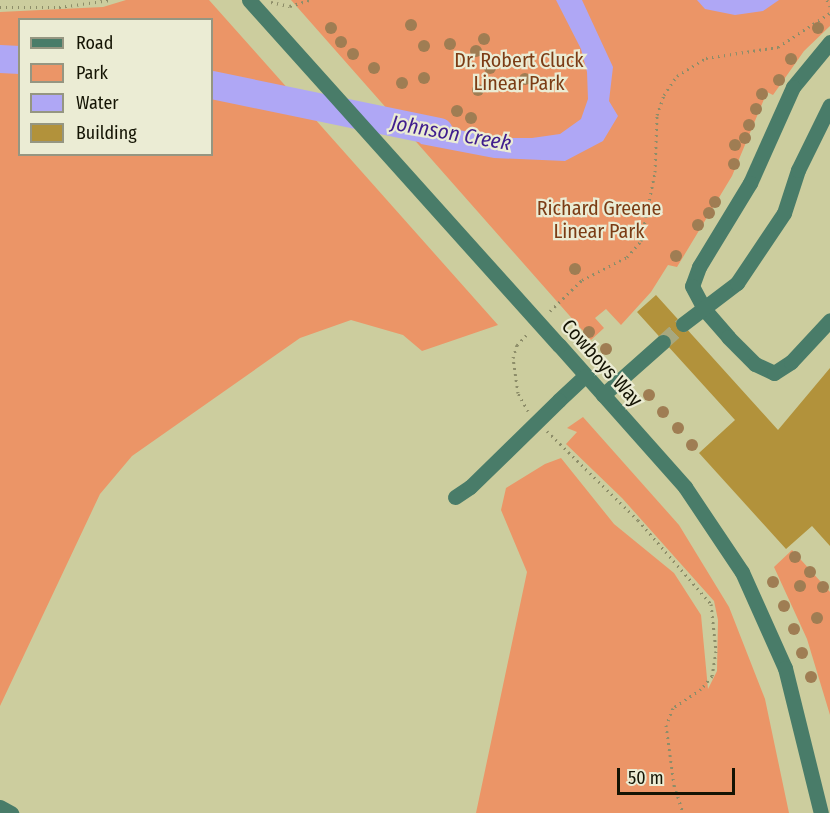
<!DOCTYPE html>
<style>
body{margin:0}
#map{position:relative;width:830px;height:813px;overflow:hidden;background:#cccd9e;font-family:"Fira Sans Condensed",sans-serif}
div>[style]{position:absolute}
.green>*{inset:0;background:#eb9567}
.water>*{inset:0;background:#afa7f5}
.river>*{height:28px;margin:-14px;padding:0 14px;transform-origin:14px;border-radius:14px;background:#afa7f5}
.building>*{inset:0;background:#b2923b}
.minor-tunnel>*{height:15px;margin-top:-7.5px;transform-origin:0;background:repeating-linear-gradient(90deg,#a7a87f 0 15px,transparent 0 23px)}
.path>*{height:3px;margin-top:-1.5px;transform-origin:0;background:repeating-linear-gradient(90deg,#8d8d69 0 1.5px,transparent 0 6px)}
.minor>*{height:15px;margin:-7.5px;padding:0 7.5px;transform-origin:7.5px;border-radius:7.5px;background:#497c69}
.minor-bridge>*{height:15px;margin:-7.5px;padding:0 7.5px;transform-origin:7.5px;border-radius:7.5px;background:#497c69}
.trees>*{width:12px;height:12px;margin:-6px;border-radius:50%;background:#9f7d53}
span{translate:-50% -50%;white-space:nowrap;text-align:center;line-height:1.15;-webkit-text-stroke:4.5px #ebecd4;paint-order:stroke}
.park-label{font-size:20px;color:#7b3c15}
.street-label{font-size:20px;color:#141404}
.water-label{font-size:21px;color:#401e8e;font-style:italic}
.legend{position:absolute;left:18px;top:18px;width:195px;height:138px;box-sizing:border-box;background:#ebecd4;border:2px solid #959681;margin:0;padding:8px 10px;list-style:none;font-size:18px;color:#141404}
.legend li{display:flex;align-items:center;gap:12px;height:30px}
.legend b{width:30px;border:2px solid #959681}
.scale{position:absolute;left:617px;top:768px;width:118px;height:27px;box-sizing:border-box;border:3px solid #141404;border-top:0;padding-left:8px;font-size:18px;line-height:21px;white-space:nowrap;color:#141404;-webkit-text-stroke:4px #ebecd4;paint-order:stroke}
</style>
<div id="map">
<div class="green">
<div style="clip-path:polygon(evenodd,126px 0,209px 0,498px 325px,422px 351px,403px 335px,351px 320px,300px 338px,132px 456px,100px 494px,0 706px,0 12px,103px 7px,126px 0,20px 20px,212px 20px,212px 154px,20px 154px,20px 20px)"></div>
<div style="clip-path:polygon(291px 0,830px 0,830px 26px,804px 51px,773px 95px,767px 92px,732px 176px,677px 267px,668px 265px,651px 292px,621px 325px,606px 309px,595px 318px,604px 328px,591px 340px)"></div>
<div style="clip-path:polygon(583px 417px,679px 525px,729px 607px,765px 699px,789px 813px,476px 813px,527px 572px,501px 510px,506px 488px,545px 464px,561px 458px,614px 524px,674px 573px,701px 615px,708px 689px,717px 671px,718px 620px,714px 601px,622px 498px,566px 444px,577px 432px,567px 428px)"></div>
<div style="clip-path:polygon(792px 550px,830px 592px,830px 715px,807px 639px,774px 567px)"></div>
</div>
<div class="water">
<div style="clip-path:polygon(556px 0,582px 0,613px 67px,609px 101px,618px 116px,603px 141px,565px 161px,494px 158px,421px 144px,397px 118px,500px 138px,532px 138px,560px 134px,581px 119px,588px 99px,587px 72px,581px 49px)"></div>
<div style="clip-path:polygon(697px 0,779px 0,763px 11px,735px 15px,705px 9px)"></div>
</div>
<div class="river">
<div style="left:0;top:59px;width:20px;rotate:3deg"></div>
<div style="left:212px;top:85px;width:232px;rotate:11.7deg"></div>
</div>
<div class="building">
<div style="clip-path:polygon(656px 295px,778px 430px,830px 368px,830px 546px,812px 526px,786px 549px,699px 453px,735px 420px,637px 312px)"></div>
</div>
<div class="minor-tunnel">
<div style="left:663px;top:342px;width:27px;rotate:-42deg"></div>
</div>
<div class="path">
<div style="left:827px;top:0;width:7px;rotate:63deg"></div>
<div style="left:271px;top:2px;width:19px;rotate:12deg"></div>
<div style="left:290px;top:6px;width:21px;rotate:-17deg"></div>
<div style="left:0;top:7px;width:59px"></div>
<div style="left:59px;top:7px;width:52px;rotate:-7.7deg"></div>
<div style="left:550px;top:311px;width:45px;rotate:-44.1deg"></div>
<div style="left:582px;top:280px;width:51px;rotate:-27.1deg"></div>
<div style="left:627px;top:257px;width:21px;rotate:-49deg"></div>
<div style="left:641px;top:241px;width:70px;rotate:-78.5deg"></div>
<div style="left:655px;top:172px;width:57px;rotate:-88deg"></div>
<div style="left:657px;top:115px;width:21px;rotate:-71deg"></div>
<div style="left:664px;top:95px;width:23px;rotate:-56deg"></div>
<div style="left:677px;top:76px;width:34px;rotate:-32deg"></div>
<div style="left:706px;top:58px;width:73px;rotate:-8.7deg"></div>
<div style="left:778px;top:47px;width:62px;rotate:-33.2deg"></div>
<div style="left:528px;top:411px;width:21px;rotate:-119deg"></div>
<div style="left:518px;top:393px;width:35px;rotate:-98deg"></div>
<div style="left:513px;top:358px;width:14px;rotate:-73deg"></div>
<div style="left:517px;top:345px;width:16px;rotate:-47deg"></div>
<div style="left:547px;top:431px;width:127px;rotate:44.4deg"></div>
<div style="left:638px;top:520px;width:111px;rotate:49deg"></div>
<div style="left:711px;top:604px;width:47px;rotate:83.9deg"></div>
<div style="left:716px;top:651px;width:25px;rotate:99deg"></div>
<div style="left:712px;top:676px;width:17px;rotate:130deg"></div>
<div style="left:701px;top:689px;width:34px;rotate:146deg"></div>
<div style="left:673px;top:708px;width:18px;rotate:112deg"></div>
<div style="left:666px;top:725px;width:61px;rotate:82.4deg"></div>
<div style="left:674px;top:785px;width:29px;rotate:72deg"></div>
</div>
<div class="minor">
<div style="left:830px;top:42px;width:58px;rotate:129.4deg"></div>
<div style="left:793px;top:87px;width:105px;rotate:114.1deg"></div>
<div style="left:750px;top:183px;width:98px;rotate:121.3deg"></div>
<div style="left:699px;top:267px;width:20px;rotate:110deg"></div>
<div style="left:692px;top:286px;width:26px;rotate:62deg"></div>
<div style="left:704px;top:309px;width:37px;rotate:49deg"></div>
<div style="left:728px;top:337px;width:38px;rotate:45deg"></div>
<div style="left:755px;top:364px;width:21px;rotate:25deg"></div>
<div style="left:774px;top:373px;width:20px;rotate:-33deg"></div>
<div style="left:791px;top:362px;width:57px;rotate:-47.1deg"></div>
<div style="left:683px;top:324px;width:68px;rotate:-37.2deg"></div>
<div style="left:737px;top:283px;width:84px;rotate:-56.1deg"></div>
<div style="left:784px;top:213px;width:45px;rotate:-72deg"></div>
<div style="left:798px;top:170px;width:72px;rotate:-63.8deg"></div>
<div style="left:559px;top:345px;width:190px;rotate:48.4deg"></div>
<div style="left:685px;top:487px;width:102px;rotate:56.2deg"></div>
<div style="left:742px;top:572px;width:105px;rotate:65.9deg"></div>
<div style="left:785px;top:668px;width:149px;rotate:76.1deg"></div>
<div style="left:603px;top:395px;width:80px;rotate:-41.5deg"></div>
<div style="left:559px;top:400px;width:35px;rotate:-43deg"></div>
<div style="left:455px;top:497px;width:18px;rotate:-34deg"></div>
<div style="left:0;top:807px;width:13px;rotate:29deg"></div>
</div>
<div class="minor-bridge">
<div style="left:249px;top:0;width:464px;rotate:48.1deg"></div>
<div style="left:470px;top:487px;width:124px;rotate:-44.3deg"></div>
</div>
<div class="trees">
<div style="left:411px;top:25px"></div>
<div style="left:331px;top:28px"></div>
<div style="left:818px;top:28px"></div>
<div style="left:484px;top:39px"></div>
<div style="left:341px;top:42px"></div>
<div style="left:450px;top:44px"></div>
<div style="left:424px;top:46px"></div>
<div style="left:476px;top:51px"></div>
<div style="left:353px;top:54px"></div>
<div style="left:791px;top:59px"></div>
<div style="left:374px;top:68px"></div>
<div style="left:490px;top:68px"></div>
<div style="left:424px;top:78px"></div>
<div style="left:525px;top:79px"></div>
<div style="left:779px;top:80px"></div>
<div style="left:402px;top:83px"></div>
<div style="left:478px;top:90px"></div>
<div style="left:762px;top:94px"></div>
<div style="left:756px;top:109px"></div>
<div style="left:457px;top:111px"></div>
<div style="left:471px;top:118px"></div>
<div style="left:749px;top:125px"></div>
<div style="left:745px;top:138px"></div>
<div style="left:735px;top:145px"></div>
<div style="left:734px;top:164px"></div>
<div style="left:715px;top:202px"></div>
<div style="left:709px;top:213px"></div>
<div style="left:698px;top:225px"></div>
<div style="left:676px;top:256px"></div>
<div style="left:575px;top:269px"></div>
<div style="left:589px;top:332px"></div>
<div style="left:606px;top:349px"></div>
<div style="left:649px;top:395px"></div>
<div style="left:663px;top:412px"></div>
<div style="left:678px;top:428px"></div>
<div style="left:692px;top:445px"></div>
<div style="left:795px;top:557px"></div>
<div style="left:810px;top:572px"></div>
<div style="left:773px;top:582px"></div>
<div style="left:800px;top:586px"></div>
<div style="left:823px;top:587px"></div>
<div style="left:784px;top:606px"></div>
<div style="left:817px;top:618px"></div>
<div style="left:794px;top:629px"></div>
<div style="left:802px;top:653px"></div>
<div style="left:811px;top:677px"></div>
</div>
<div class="park-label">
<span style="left:519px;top:72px">Dr. Robert Cluck<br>Linear Park</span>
<span style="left:599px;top:220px">Richard Greene<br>Linear Park</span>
</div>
<div class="street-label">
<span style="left:602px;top:363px;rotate:48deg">Cowboys Way</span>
</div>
<div class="water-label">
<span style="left:451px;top:133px;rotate:10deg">Johnson Creek</span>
</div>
<ul class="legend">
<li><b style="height:8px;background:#497c69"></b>Road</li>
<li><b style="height:16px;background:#eb9567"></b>Park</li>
<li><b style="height:16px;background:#afa7f5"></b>Water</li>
<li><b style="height:16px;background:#b2923b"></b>Building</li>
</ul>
<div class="scale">50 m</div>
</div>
